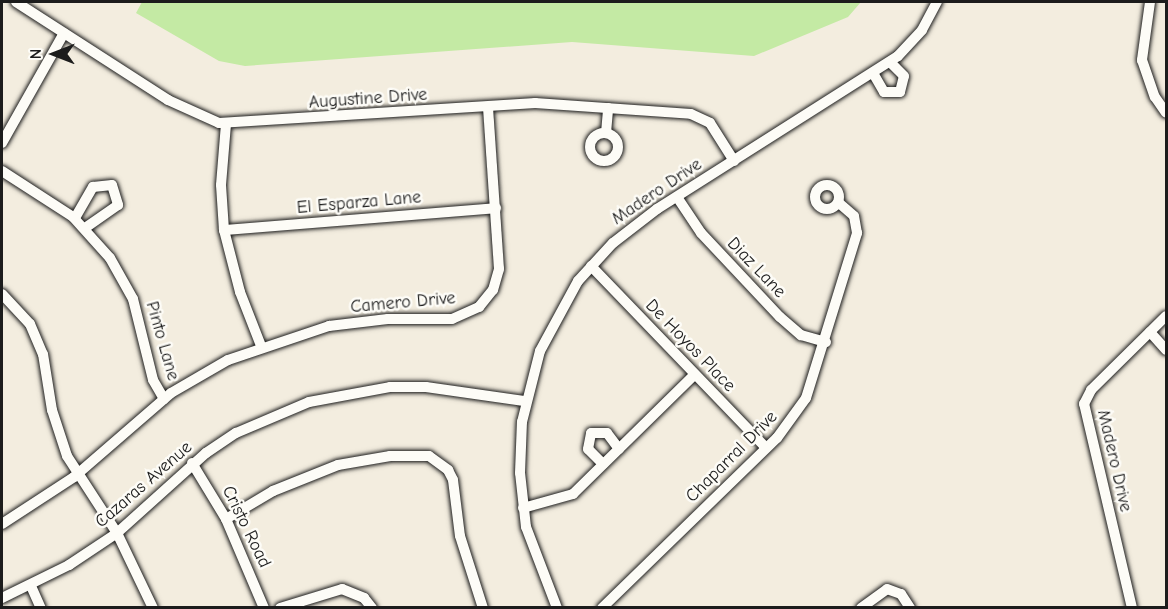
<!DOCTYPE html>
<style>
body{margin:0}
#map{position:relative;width:1168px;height:609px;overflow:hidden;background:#f3eddf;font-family:"Comic Neue",sans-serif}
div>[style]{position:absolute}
.green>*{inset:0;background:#c4eaa4}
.roads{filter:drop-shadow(0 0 2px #1c1c1c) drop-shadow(0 0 2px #1c1c1c)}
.minor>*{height:10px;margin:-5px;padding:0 5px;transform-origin:5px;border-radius:5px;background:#fdfcf7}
.minor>.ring{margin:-5px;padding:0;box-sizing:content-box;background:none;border:10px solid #fdfcf7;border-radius:50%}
span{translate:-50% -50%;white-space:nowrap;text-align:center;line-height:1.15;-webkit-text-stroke:5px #fdfcf7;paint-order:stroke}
.street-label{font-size:18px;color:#1c1c1c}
.frame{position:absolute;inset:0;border:3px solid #1c1c1c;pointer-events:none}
.north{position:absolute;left:24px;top:24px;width:60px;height:60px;-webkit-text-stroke:4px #fdfcf7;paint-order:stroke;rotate:270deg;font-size:16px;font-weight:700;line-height:24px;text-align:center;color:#1c1c1c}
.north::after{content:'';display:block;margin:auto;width:21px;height:27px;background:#1c1c1c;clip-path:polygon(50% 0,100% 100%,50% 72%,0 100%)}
</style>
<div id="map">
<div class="green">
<div style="clip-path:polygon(142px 2px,861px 2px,848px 17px,754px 56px,572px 42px,245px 66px,219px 61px,136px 13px)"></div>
</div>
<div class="roads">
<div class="minor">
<div style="left:16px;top:2px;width:181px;rotate:32.8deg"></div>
<div style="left:168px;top:100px;width:56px;rotate:24.3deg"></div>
<div style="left:219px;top:123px;width:317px;rotate:-3.6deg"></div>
<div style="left:535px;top:103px;width:156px;rotate:4deg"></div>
<div style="left:691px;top:114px;width:21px;rotate:25deg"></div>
<div style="left:710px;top:123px;width:45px;rotate:57.7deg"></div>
<div style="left:1150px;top:2px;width:59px;rotate:97.9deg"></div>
<div style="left:1142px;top:60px;width:39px;rotate:71deg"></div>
<div style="left:1155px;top:97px;width:19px;rotate:55deg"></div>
<div style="left:873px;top:73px;width:22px;rotate:60deg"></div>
<div style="left:884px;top:92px;width:16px"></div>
<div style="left:900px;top:92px;width:16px;rotate:-76deg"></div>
<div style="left:904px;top:76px;width:20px;rotate:-135deg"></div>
<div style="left:226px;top:124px;width:61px;rotate:94.7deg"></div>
<div style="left:221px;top:185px;width:45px;rotate:86.2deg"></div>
<div style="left:224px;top:230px;width:64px;rotate:75.5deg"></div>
<div style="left:240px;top:292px;width:58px;rotate:68.7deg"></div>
<div class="ring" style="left:590px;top:133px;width:18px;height:18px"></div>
<div style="left:606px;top:133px;width:25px;rotate:-85deg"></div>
<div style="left:2px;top:143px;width:126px;rotate:-60.6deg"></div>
<div style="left:2px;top:171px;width:85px;rotate:32.9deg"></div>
<div style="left:73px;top:217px;width:55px;rotate:47.9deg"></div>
<div style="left:110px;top:258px;width:47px;rotate:60.7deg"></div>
<div style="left:133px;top:299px;width:83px;rotate:76.1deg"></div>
<div style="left:153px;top:380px;width:22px;rotate:60deg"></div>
<div class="ring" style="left:815px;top:185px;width:14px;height:14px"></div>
<div style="left:677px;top:197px;width:43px;rotate:56.3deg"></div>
<div style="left:701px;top:233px;width:115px;rotate:46.8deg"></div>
<div style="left:780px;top:317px;width:28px;rotate:41deg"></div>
<div style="left:801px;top:335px;width:26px;rotate:16deg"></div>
<div style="left:75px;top:218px;width:36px;rotate:-60deg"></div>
<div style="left:93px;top:187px;width:19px;rotate:-6deg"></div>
<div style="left:112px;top:185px;width:21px;rotate:73deg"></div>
<div style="left:118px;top:205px;width:40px;rotate:145.1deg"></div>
<div style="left:224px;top:230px;width:273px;rotate:-4.6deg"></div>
<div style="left:591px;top:266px;width:252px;rotate:46.1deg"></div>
<div style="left:2px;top:294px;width:41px;rotate:47deg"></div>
<div style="left:30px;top:324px;width:33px;rotate:67deg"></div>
<div style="left:43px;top:354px;width:57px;rotate:80.9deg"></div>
<div style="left:52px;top:410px;width:48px;rotate:71.9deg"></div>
<div style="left:67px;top:456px;width:92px;rotate:57deg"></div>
<div style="left:117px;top:533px;width:83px;rotate:64.4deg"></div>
<div style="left:1150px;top:332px;width:24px;rotate:48deg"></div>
<div style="left:192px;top:463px;width:66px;rotate:58.7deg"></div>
<div style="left:226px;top:519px;width:97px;rotate:66.9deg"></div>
<div style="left:603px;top:464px;width:21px;rotate:-135deg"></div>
<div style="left:588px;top:449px;width:16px;rotate:-79deg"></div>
<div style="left:591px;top:433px;width:16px"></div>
<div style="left:607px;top:433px;width:20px;rotate:53deg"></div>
<div style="left:523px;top:508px;width:52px;rotate:-15.6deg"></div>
<div style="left:573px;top:494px;width:170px;rotate:-44.5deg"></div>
<div style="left:226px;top:519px;width:55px;rotate:-30.8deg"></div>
<div style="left:273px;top:491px;width:70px;rotate:-21.8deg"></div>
<div style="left:338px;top:465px;width:53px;rotate:-9.8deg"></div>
<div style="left:390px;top:456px;width:39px"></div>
<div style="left:429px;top:456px;width:24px;rotate:36deg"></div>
<div style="left:448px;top:470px;width:11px;rotate:63deg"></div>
<div style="left:453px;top:480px;width:56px;rotate:82.9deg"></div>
<div style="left:460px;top:536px;width:76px;rotate:72.3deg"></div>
<div style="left:2px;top:524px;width:86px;rotate:-33.1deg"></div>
<div style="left:74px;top:477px;width:128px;rotate:-40.9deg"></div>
<div style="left:171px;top:393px;width:66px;rotate:-30.1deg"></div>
<div style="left:228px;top:360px;width:107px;rotate:-18.6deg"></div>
<div style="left:329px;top:326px;width:59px;rotate:-6.8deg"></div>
<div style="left:388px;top:319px;width:64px"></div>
<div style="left:452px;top:319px;width:30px;rotate:-24deg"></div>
<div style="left:479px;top:307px;width:22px;rotate:-51deg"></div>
<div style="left:493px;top:290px;width:22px;rotate:-74deg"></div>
<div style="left:499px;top:269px;width:162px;rotate:-93.9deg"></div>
<div style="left:31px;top:586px;width:24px;rotate:66deg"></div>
<div style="left:2px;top:598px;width:75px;rotate:-26.2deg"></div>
<div style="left:69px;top:565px;width:58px;rotate:-33.7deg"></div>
<div style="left:117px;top:533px;width:120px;rotate:-42deg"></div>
<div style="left:206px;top:453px;width:36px;rotate:-34deg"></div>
<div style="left:236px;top:433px;width:79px;rotate:-23deg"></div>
<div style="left:309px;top:402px;width:82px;rotate:-10.5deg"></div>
<div style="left:390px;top:387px;width:36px"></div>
<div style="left:426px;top:387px;width:99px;rotate:8.1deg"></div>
<div style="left:280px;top:608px;width:65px;rotate:-17deg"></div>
<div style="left:342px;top:589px;width:24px;rotate:22deg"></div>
<div style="left:364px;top:598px;width:13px;rotate:51deg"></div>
<div style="left:557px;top:608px;width:87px;rotate:-110.9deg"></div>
<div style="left:526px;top:527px;width:54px;rotate:-96.3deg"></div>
<div style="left:520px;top:473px;width:51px;rotate:-87.8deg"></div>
<div style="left:522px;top:422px;width:73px;rotate:-75.8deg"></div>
<div style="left:540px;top:351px;width:80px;rotate:-61.5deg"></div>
<div style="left:578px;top:281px;width:52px;rotate:-47.4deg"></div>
<div style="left:613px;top:243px;width:56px;rotate:-37.7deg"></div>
<div style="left:657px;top:209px;width:285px;rotate:-32.4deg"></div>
<div style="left:898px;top:56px;width:35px;rotate:-47deg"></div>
<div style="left:922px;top:30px;width:32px;rotate:-62deg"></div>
<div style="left:602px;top:608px;width:244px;rotate:-44.2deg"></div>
<div style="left:777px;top:438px;width:49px;rotate:-54.1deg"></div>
<div style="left:806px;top:398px;width:173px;rotate:-72.8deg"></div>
<div style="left:857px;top:233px;width:17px;rotate:-100deg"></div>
<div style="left:854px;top:216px;width:21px;rotate:-139deg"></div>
<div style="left:861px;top:608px;width:32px;rotate:-36deg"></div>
<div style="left:887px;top:589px;width:15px;rotate:20deg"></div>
<div style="left:901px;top:594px;width:17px;rotate:57deg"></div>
<div style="left:1132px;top:608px;width:210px;rotate:-103.2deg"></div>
<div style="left:1084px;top:404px;width:16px;rotate:-63deg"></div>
<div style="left:1091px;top:390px;width:105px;rotate:-44.6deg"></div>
</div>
</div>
<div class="street-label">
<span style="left:368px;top:99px;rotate:-4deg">Augustine Drive</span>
<span style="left:657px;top:192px;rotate:-34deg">Madero Drive</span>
<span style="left:359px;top:203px;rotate:-5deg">El Esparza Lane</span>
<span style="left:756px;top:268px;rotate:46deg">Diaz Lane</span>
<span style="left:403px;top:303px;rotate:-5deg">Camero Drive</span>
<span style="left:162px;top:341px;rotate:74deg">Pinto Lane</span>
<span style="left:690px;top:346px;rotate:46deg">De Hoyos Place</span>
<span style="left:732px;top:457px;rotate:-45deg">Chaparral Drive</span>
<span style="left:1114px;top:461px;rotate:77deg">Madero Drive</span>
<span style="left:144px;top:485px;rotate:-41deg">Cazaras Avenue</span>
<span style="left:246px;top:527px;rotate:64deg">Cristo Road</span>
</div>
<div class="frame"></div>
<div class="north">N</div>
</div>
